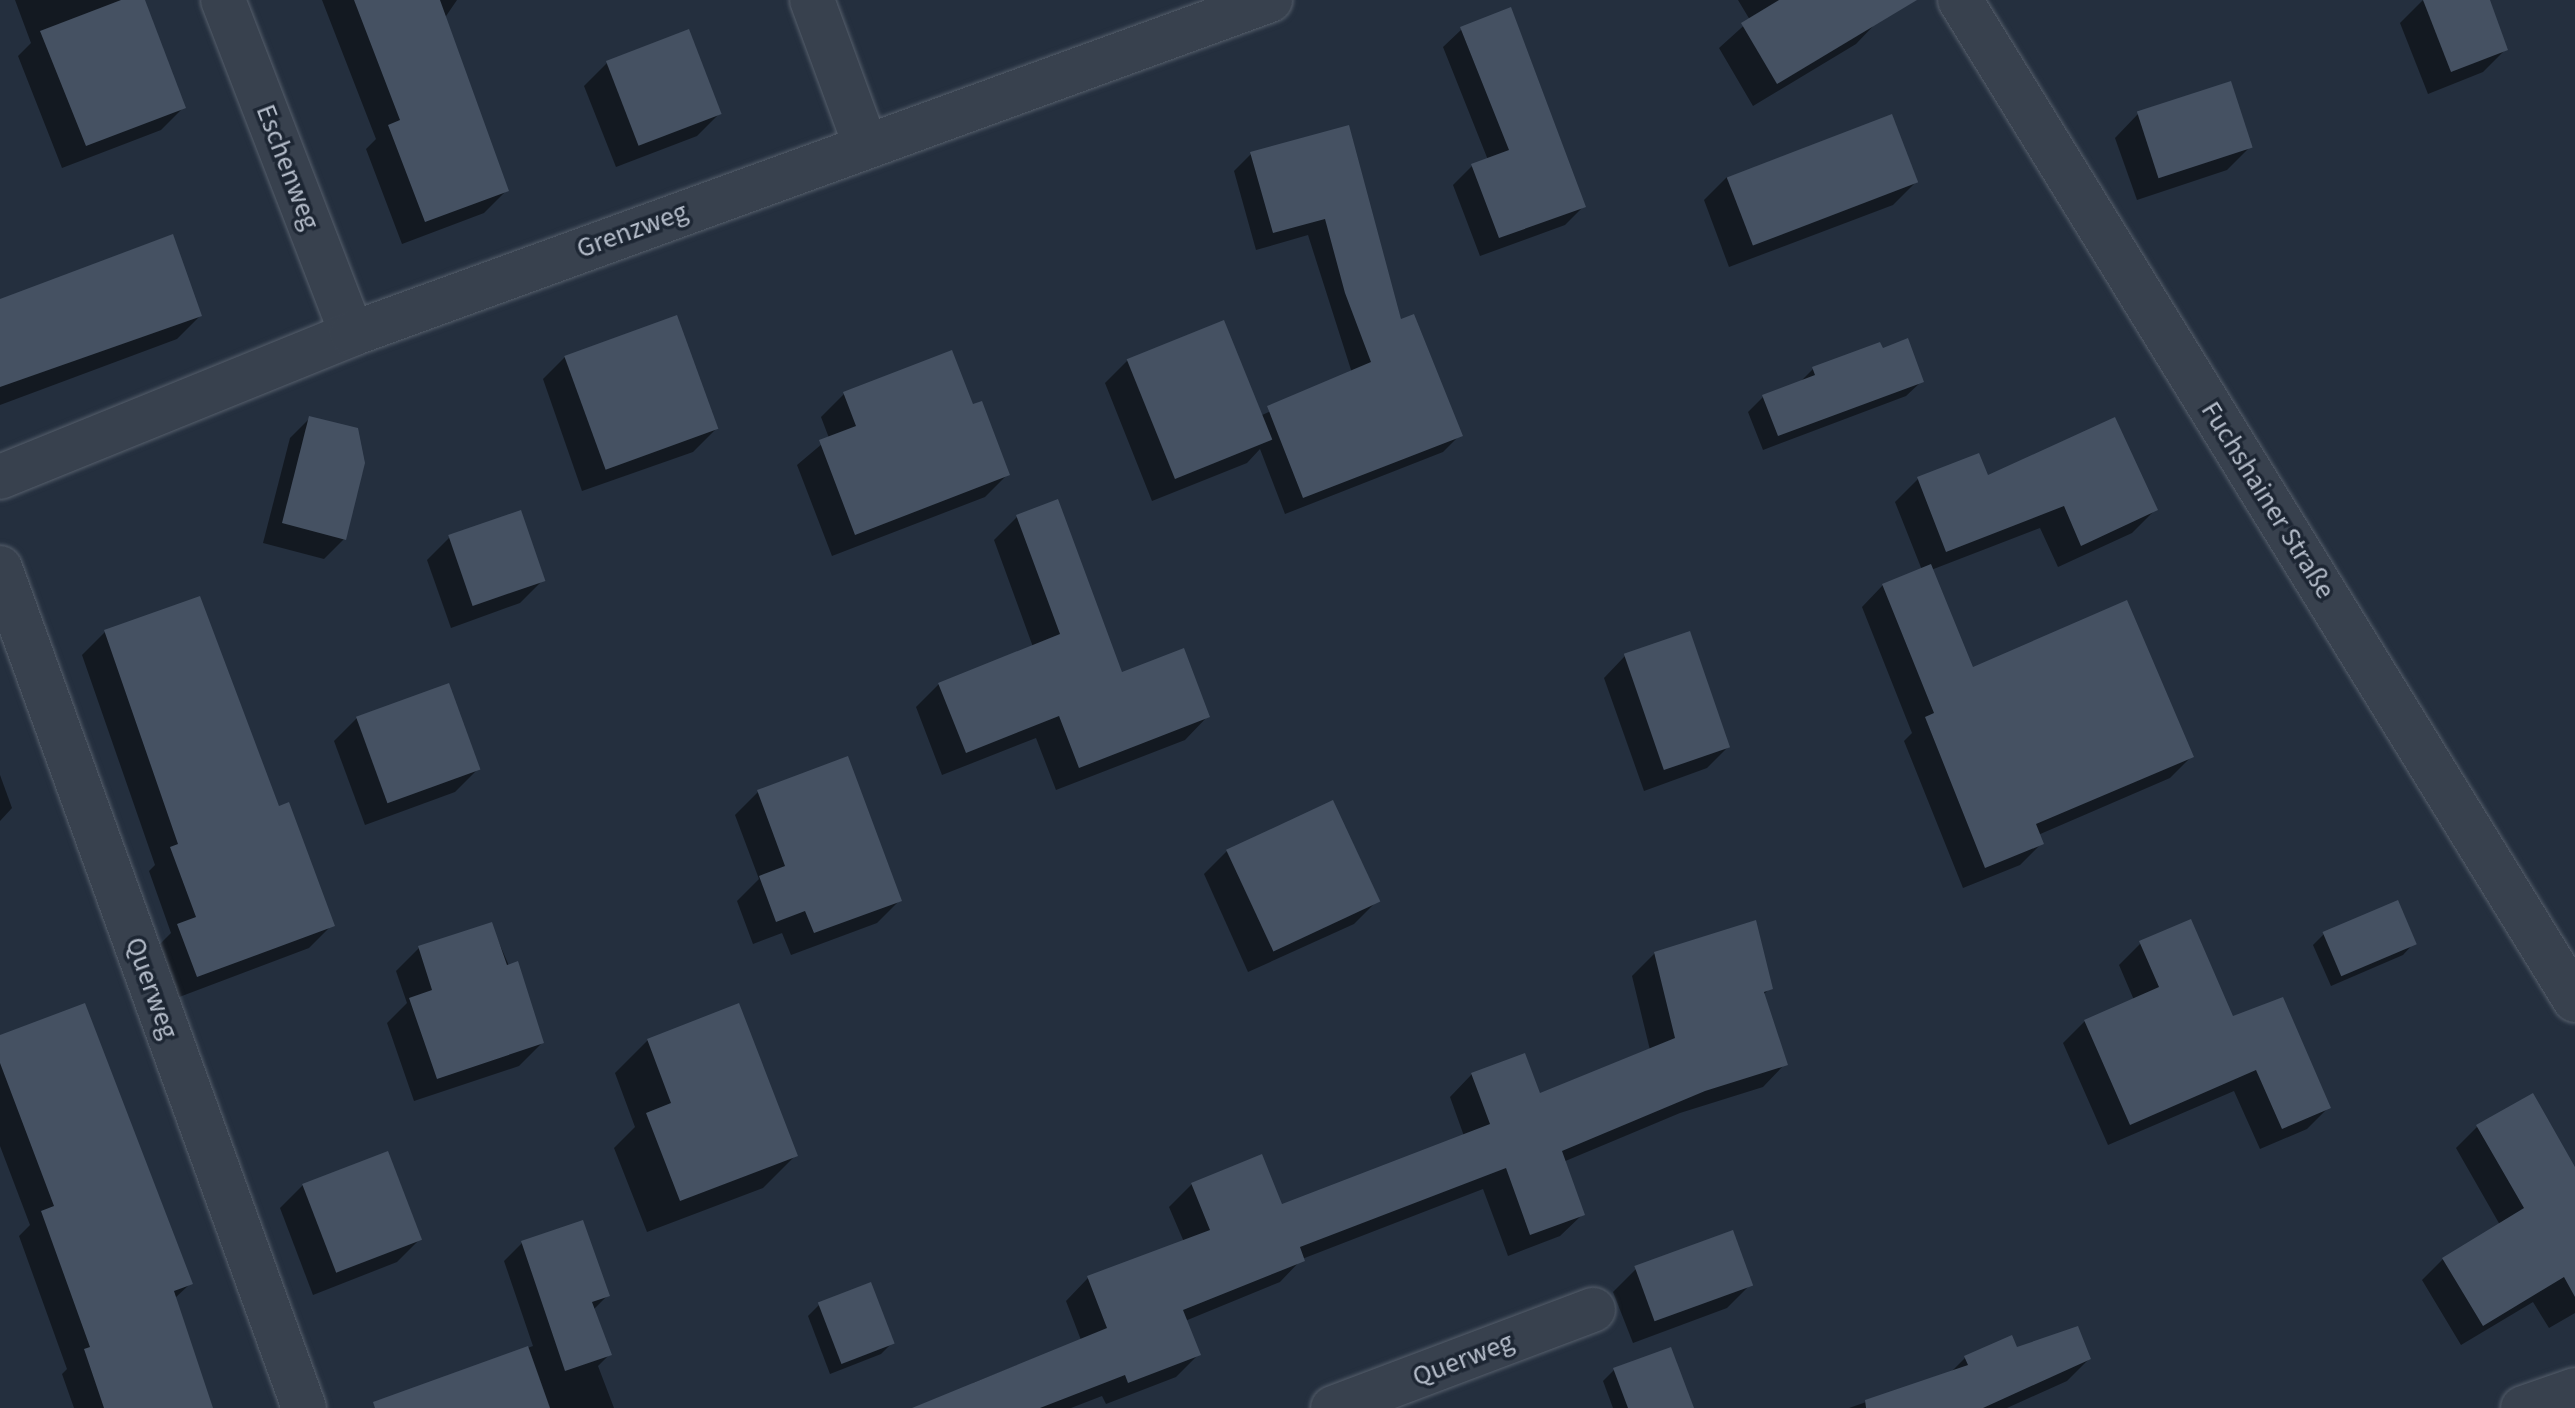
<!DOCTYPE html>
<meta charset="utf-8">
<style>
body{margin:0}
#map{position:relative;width:2575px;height:1408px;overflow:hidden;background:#242f3e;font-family:"Source Sans 3",sans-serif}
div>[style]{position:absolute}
.shadow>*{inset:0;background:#0007}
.building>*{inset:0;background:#455162;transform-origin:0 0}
.roads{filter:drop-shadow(0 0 2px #565f6c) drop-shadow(0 0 2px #565f6c)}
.minor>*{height:44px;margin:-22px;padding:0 22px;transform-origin:22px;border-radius:22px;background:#38414e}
span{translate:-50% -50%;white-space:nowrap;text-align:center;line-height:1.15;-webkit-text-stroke:7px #1d2633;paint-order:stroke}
.street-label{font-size:28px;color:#b4bcc9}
</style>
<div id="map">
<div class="shadow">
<div style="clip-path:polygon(15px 0,143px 0,184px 107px,161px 130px,62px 168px,18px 56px,31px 43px)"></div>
<div style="clip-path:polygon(322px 0,457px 0,444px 19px,507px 190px,484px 213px,402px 244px,366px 149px,376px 139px)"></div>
<div style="clip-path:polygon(1738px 0,1866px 0,1878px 21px,1856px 44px,1753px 106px,1719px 48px,1750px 20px)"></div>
<div style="clip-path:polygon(2423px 0,2487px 0,2506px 49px,2483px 72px,2428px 94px,2400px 23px)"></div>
<div style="clip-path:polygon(1462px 29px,1584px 206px,1565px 225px,1480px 256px,1453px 185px,1472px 166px,1488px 160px,1443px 47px)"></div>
<div style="clip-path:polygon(607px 63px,720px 113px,697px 136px,616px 167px,584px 86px)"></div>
<div style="clip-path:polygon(2138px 114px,2250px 147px,2227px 170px,2137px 200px,2115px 138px)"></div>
<div style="clip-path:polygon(1347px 128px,1400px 322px,1460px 435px,1443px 452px,1285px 514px,1260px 449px,1247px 463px,1152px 501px,1105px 383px,1128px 360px,1260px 416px,1352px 373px,1308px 235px,1256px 250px,1234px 171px,1251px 154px)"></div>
<div style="clip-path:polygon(1727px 177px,1916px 182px,1893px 205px,1729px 267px,1704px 200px)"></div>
<div style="clip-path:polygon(0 301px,200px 316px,177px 339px,0 405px)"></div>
<div style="clip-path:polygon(1881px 351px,1922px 381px,1906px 396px,1763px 450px,1748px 412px,1763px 397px,1799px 383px,1813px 369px)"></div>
<div style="clip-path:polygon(566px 356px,716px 429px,693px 452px,582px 491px,543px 379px)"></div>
<div style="clip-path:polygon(844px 394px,972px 407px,1008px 474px,985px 497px,832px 556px,797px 465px,829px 438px,821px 417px)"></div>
<div style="clip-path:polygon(310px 418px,344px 539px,324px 559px,263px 543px,290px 438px)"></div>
<div style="clip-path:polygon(1986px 478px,2155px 510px,2132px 533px,2058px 567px,2040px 528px,1931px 570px,1972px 670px,2191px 757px,2170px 778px,2038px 835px,2041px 844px,2020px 865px,1963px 888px,1904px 741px,1912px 733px,1862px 607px,1883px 585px,1922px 570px,1895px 502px,1918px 479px)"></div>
<div style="clip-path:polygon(1057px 502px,1121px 675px,1208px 716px,1185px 740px,1056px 790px,1036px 738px,942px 775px,916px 707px,939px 684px,1033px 647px,994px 540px,1017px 517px)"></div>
<div style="clip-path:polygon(450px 537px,543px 580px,520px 603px,451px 628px,427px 560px)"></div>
<div style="clip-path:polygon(199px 599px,278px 808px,332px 925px,309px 948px,174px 999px,155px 949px,171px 933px,149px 871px,155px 865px,82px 655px,105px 632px)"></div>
<div style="clip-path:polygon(1625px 656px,1729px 746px,1707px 768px,1644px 791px,1604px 678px)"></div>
<div style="clip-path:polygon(357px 718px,478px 769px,455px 792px,365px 825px,334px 741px)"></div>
<div style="clip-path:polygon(847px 759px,900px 900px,877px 923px,791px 955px,782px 933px,753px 944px,737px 901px,759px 879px,735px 815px,758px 792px)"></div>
<div style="clip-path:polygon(0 775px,12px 808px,0 821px)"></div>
<div style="clip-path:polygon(1227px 851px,1377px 901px,1354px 924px,1248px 972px,1204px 874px)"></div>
<div style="clip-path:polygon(491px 924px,542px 1043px,519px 1066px,414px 1101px,387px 1023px,407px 1003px,396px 971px,419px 948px)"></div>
<div style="clip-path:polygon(2324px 934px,2414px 943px,2403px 955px,2331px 986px,2313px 945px)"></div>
<div style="clip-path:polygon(2141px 943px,2232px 1019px,2329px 1107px,2307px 1129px,2260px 1149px,2234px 1091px,2108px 1145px,2063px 1043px,2085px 1021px,2134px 1000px,2119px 965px)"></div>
<div style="clip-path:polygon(1655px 953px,1770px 988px,1763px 995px,1785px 1064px,1763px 1087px,1680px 1113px,1563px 1162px,1583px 1214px,1560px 1236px,1508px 1256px,1483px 1189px,1302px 1259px,1280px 1282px,1185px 1321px,1198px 1355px,1176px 1377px,1106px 1404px,1102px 1396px,1071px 1408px,951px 1408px,973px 1383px,1081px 1340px,1066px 1301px,1088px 1278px,1184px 1242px,1169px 1207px,1192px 1184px,1281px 1206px,1464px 1136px,1450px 1097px,1472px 1074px,1539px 1095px,1650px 1050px,1632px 976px)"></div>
<div style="clip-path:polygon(0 1037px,191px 1283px,174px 1299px,209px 1408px,74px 1408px,62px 1374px,67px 1369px,19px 1236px,30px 1225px,0 1146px)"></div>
<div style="clip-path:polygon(648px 1040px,796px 1155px,763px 1188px,647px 1232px,614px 1148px,635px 1127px,615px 1073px)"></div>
<div style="clip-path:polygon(2477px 1127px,2575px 1168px,2575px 1313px,2549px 1328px,2533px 1302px,2461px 1345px,2422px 1280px,2443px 1259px,2500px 1225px,2456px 1148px)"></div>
<div style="clip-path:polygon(386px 1153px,420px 1239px,397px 1262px,313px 1295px,280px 1208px,303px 1185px)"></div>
<div style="clip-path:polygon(522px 1243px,608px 1295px,593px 1310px,609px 1355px,598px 1366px,614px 1408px,425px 1408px,439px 1380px,533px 1346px,504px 1261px)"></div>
<div style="clip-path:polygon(1636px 1269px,1750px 1285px,1727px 1308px,1633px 1343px,1613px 1292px)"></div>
<div style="clip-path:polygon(819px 1305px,893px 1342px,881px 1354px,830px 1374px,808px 1316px)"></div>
<div style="clip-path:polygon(1966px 1357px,2089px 1359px,2067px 1381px,2007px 1408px,1849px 1408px,1950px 1373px)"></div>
<div style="clip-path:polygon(1614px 1370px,1692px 1408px,1613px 1408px,1603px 1381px)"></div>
</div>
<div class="building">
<div style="clip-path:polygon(121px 0,145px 0,186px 108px,86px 146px,40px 31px)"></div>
<div style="clip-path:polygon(354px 0,440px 0,509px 191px,425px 222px,388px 125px,400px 120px)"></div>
<div style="clip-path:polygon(1779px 0,1917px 0,1777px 84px,1741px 23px)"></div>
<div style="clip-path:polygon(2423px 0,2490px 0,2508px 50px,2451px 72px)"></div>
<div style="clip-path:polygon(1511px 7px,1586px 207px,1499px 238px,1471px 164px,1509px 150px,1460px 27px)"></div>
<div style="left:689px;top:29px;width:91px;height:89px;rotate:69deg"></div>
<div style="left:2231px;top:81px;width:70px;height:99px;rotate:72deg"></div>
<div style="left:1892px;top:114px;width:73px;height:177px;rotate:69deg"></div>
<div style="clip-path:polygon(1349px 125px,1401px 319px,1414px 314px,1463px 436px,1303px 498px,1267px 406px,1371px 362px,1345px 293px,1325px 219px,1273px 233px,1250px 152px)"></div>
<div style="clip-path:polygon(173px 234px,202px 316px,0 387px,0 299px)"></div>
<div style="left:677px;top:315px;width:121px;height:120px;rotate:70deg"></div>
<div style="left:1224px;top:320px;width:129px;height:105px;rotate:68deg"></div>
<div style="clip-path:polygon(1908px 338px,1924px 382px,1778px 436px,1762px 395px,1815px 375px,1812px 367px,1880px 342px,1883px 348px)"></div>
<div style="clip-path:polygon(952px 350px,973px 404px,982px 401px,1010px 475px,855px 535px,819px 440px,856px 426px,843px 392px)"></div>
<div style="clip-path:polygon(309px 416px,358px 428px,365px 463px,346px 540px,282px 523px)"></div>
<div style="clip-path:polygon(2115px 417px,2158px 510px,2081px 546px,2064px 506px,1946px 552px,1917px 477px,1979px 453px,1988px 475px)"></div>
<div style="clip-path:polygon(1058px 499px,1122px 672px,1184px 648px,1210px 717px,1079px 768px,1059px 716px,966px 753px,938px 683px,1060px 634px,1016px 515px)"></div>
<div style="left:521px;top:510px;width:75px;height:77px;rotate:71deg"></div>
<div style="clip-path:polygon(1931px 564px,1973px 667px,2127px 600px,2194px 757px,2036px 824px,2044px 844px,1985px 868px,1925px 717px,1934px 713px,1882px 584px)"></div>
<div style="clip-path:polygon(200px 596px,279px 806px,289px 802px,335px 926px,197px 977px,177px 924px,196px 917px,170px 847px,178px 844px,104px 630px)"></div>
<div style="left:1690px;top:631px;width:123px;height:70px;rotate:71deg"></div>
<div style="left:449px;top:683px;width:92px;height:99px;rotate:70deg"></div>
<div style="clip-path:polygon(848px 756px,902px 901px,814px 933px,805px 911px,776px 922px,759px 876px,785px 866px,757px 790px)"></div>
<div style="left:1333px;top:800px;width:112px;height:118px;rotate:65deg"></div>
<div style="left:2398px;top:900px;width:48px;height:82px;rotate:67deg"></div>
<div style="clip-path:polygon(2191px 919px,2233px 1016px,2283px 997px,2331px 1108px,2282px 1129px,2256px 1070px,2130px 1125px,2084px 1020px,2159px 987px,2139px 941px)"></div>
<div style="clip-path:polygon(1756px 920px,1773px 989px,1764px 992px,1788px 1065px,1705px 1091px,1562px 1151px,1585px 1215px,1530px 1235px,1506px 1168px,1300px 1247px,1305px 1261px,1183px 1310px,1201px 1355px,1128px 1383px,1125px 1375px,1040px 1408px,912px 1408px,1107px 1328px,1087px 1276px,1210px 1230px,1191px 1183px,1262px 1154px,1282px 1204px,1490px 1124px,1471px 1073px,1525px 1053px,1540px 1093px,1675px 1038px,1654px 952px)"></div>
<div style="clip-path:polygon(492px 922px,507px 965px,518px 961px,544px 1043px,437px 1079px,409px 998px,432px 990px,418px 946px)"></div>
<div style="clip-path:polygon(85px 1003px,193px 1284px,174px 1291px,213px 1408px,104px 1408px,84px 1349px,90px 1347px,41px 1211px,54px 1206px,0 1063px,0 1035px)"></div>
<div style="clip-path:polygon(739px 1003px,798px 1156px,680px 1201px,646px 1113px,671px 1103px,647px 1039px)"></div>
<div style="clip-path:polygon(2533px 1093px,2575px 1167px,2575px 1297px,2564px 1277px,2483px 1326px,2442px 1258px,2524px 1208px,2476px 1125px)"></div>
<div style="left:388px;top:1151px;width:95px;height:92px;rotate:69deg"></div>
<div style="clip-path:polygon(583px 1220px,610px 1296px,592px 1302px,612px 1355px,565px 1371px,521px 1241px)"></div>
<div style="left:1733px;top:1230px;width:59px;height:105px;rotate:70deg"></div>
<div style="left:871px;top:1282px;width:66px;height:57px;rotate:69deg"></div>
<div style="clip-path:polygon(2078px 1326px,2091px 1359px,1983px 1408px,1866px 1408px,1865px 1400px,1968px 1365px,1964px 1356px,2012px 1335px,2017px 1347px)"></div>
<div style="clip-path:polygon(528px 1346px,550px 1408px,375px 1408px,373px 1402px)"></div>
<div style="clip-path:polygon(1671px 1347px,1694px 1408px,1628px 1408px,1613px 1368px)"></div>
</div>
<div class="roads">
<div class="minor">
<div style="left:223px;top:0;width:358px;rotate:68.9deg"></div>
<div style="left:812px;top:0;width:153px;rotate:69.8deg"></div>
<div style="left:1960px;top:0;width:1174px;rotate:58.41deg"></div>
<div style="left:0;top:477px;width:380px;rotate:-22.1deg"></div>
<div style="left:352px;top:334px;width:977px;rotate:-19.99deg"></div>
<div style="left:0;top:568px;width:893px;rotate:70.1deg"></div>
<div style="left:1333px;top:1408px;width:278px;rotate:-20.7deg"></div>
<div style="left:2523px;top:1408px;width:55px;rotate:-19.1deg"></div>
</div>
</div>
<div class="street-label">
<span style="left:288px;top:167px;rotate:69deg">Eschenweg</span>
<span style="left:632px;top:230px;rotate:-20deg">Grenzweg</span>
<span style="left:2268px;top:500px;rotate:58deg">Fuchshainer Straße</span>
<span style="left:152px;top:988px;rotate:70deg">Querweg</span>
<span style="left:1463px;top:1359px;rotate:-21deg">Querweg</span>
</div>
</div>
